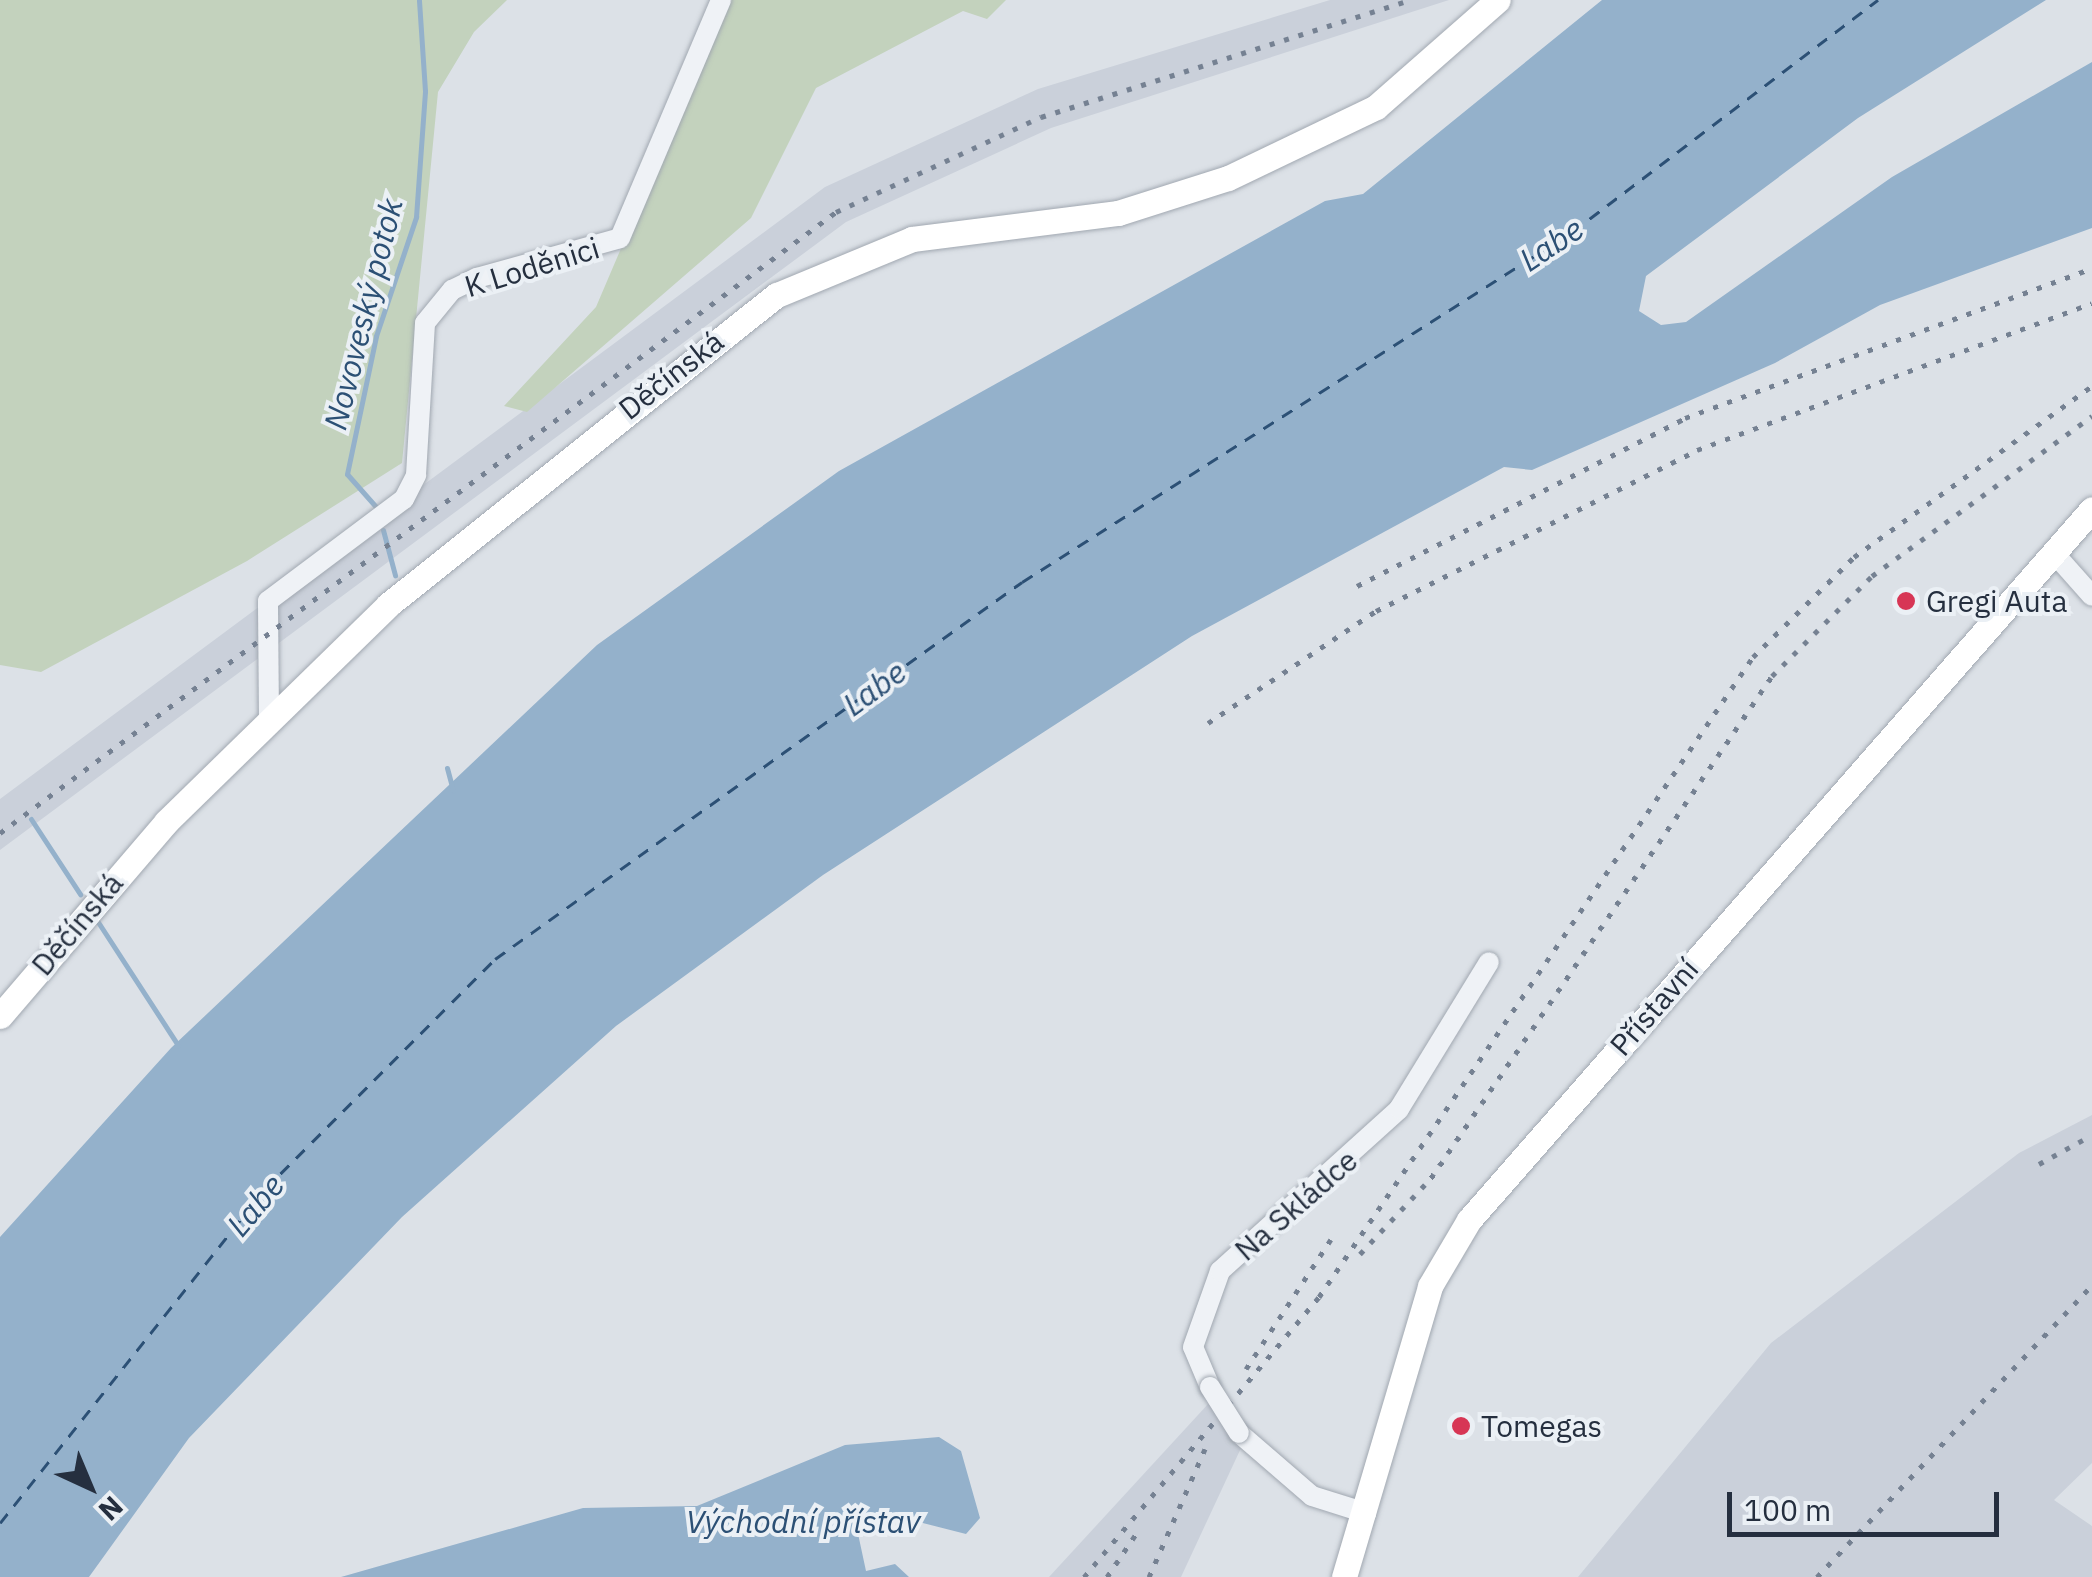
<!DOCTYPE html>
<meta charset="utf-8">
<style>
body{margin:0}
#map{position:relative;width:2092px;height:1577px;overflow:hidden;background:#dce1e7;font-family:"IBM Plex Sans",sans-serif}
div>[style]{position:absolute}
.built>*{inset:0;background:#cad0da}
.green>*{inset:0;background:#c3d2bd}
.water>*{inset:0;background:#94b1cb}
.stream>*{height:5px;margin:-2.5px;padding:0 2.5px;transform-origin:2.5px;border-radius:2.5px;background:#94b1cb}
.ferry>*{height:2.5px;margin-top:-1.25px;transform-origin:0;background:repeating-linear-gradient(90deg,#2c5075 0 12px,transparent 0 22px)}
.roads{filter:drop-shadow(0 0 2px #a1a8b1) drop-shadow(0 0 2px #a1a8b1)}
.minor>*{height:20px;margin:-10px;padding:0 10px;transform-origin:10px;border-radius:10px;background:#eff2f6}
.major>*{height:25px;margin:-12.5px;padding:0 12.5px;transform-origin:12.5px;border-radius:12.5px;background:#fff}
.rail>*{height:5px;margin-top:-2.5px;transform-origin:0;background:repeating-linear-gradient(90deg,#758192 0 5px,transparent 0 15px)}
.bridges{filter:drop-shadow(0 0 2px #a1a8b1) drop-shadow(0 0 2px #a1a8b1)}
.minor-bridge>*{height:20px;margin:-10px;padding:0 10px;transform-origin:10px;border-radius:10px;background:#eff2f6}
.dots>*{width:28px;height:28px;translate:-50% -50%;box-sizing:border-box;border:5px solid #ebf0f5;border-radius:50%}
span{translate:-50% -50%;white-space:nowrap;text-align:center;line-height:1.15;-webkit-text-stroke:8px #ebf0f5;paint-order:stroke}
.street-label{font-size:30px;color:#252f3f}
.poi-label{font-size:30px;color:#252f3f}
.left{translate:0 -50%;text-align:left}
.water-label{font-size:32px;color:#2c5075;font-style:italic}
.north{position:absolute;left:40px;top:1437px;width:100px;height:100px;-webkit-text-stroke:8px #ebf0f5;paint-order:stroke;rotate:136deg;font-size:28px;font-weight:700;line-height:40px;text-align:center;color:#252f3f}
.north::after{content:'';display:block;margin:auto;width:35px;height:45px;background:#252f3f;clip-path:polygon(50% 0,100% 100%,50% 72%,0 100%)}
.scale{position:absolute;left:1727px;top:1492px;width:272px;height:45px;box-sizing:border-box;border:5px solid #252f3f;border-top:0;padding-left:12px;font-size:30px;line-height:35px;white-space:nowrap;color:#252f3f;-webkit-text-stroke:8px #ebf0f5;paint-order:stroke}
</style>
<div id="map">
<div class="built">
<div style="clip-path:polygon(1330px 0,1449px 0,1051px 128px,846px 222px,0 850px,0 799px,825px 187px,1038px 89px)"></div>
<div style="clip-path:polygon(2092px 1115px,2092px 1463px,2054px 1500px,2092px 1526px,2092px 1577px,1578px 1577px,1771px 1343px,2019px 1153px)"></div>
<div style="clip-path:polygon(1209px 1403px,1241px 1448px,1181px 1577px,1049px 1577px)"></div>
</div>
<div class="green">
<div style="clip-path:polygon(0 0,507px 0,474px 32px,438px 92px,402px 463px,247px 561px,41px 672px,0 665px)"></div>
<div style="clip-path:polygon(727px 0,1006px 0,987px 19px,963px 11px,816px 88px,751px 218px,527px 412px,504px 406px,596px 307px)"></div>
</div>
<div class="water">
<div style="clip-path:polygon(1602px 0,2046px 0,1858px 118px,1646px 276px,1639px 311px,1661px 325px,1686px 322px,1892px 177px,2092px 62px,2092px 228px,1880px 305px,1775px 363px,1532px 470px,1504px 467px,1192px 636px,823px 875px,616px 1026px,402px 1217px,189px 1438px,89px 1577px,0 1577px,0 1237px,171px 1048px,597px 645px,839px 471px,1325px 201px,1363px 194px)"></div>
<div style="clip-path:polygon(939px 1437px,961px 1451px,980px 1518px,966px 1534px,911px 1520px,857px 1529px,866px 1571px,895px 1564px,909px 1577px,341px 1577px,583px 1508px,697px 1506px,845px 1445px)"></div>
</div>
<div class="stream">
<div style="left:377px;top:508px;width:45px;rotate:-131.4deg"></div>
<div style="left:347px;top:474px;width:141px;rotate:-78.1deg"></div>
<div style="left:376px;top:336px;width:126px;rotate:-71.4deg"></div>
<div style="left:416px;top:217px;width:126px;rotate:-85.9deg"></div>
<div style="left:425px;top:91px;width:91px;rotate:-93.8deg"></div>
<div style="left:383px;top:530px;width:47px;rotate:75.1deg"></div>
<div style="left:447px;top:768px;width:23px;rotate:75deg"></div>
<div style="left:31px;top:819px;width:90px;rotate:56.8deg"></div>
<div style="left:98px;top:922px;width:147px;rotate:57deg"></div>
</div>
<div class="ferry">
<div style="left:0;top:1523px;width:426px;rotate:-51.6deg"></div>
<div style="left:265px;top:1189px;width:325px;rotate:-45deg"></div>
<div style="left:495px;top:959px;width:648px;rotate:-35.58deg"></div>
<div style="left:1022px;top:582px;width:652px;rotate:-32.47deg"></div>
<div style="left:1572px;top:232px;width:384px;rotate:-37.2deg"></div>
</div>
<div class="roads">
<div class="minor">
<div style="left:2054px;top:553px;width:57px;rotate:48.5deg"></div>
<div style="left:269px;top:719px;width:118px;rotate:-90.5deg"></div>
<div style="left:268px;top:601px;width:170px;rotate:-36.9deg"></div>
<div style="left:404px;top:499px;width:27px;rotate:-63deg"></div>
<div style="left:416px;top:475px;width:152px;rotate:-86.6deg"></div>
<div style="left:425px;top:323px;width:43px;rotate:-50.7deg"></div>
<div style="left:452px;top:290px;width:28px;rotate:-26deg"></div>
<div style="left:477px;top:278px;width:148px;rotate:-15.6deg"></div>
<div style="left:620px;top:238px;width:259px;rotate:-67deg"></div>
<div style="left:1210px;top:1387px;width:43px;rotate:-113deg"></div>
<div style="left:1193px;top:1347px;width:81px;rotate:-70.4deg"></div>
<div style="left:1220px;top:1271px;width:241px;rotate:-42.1deg"></div>
<div style="left:1399px;top:1109px;width:172px;rotate:-58.5deg"></div>
<div style="left:1239px;top:1433px;width:96px;rotate:40.8deg"></div>
<div style="left:1312px;top:1496px;width:57px;rotate:17.5deg"></div>
</div>
<div class="major">
<div style="left:0;top:1016px;width:255px;rotate:-49.4deg"></div>
<div style="left:166px;top:822px;width:310px;rotate:-44.3deg"></div>
<div style="left:388px;top:605px;width:497px;rotate:-38.6deg"></div>
<div style="left:777px;top:295px;width:146px;rotate:-22.5deg"></div>
<div style="left:912px;top:239px;width:208px;rotate:-7.2deg"></div>
<div style="left:1118px;top:213px;width:115px;rotate:-17.7deg"></div>
<div style="left:1228px;top:178px;width:164px;rotate:-25.6deg"></div>
<div style="left:1376px;top:107px;width:162px;rotate:-41.3deg"></div>
<div style="left:1344px;top:1577px;width:303px;rotate:-73.5deg"></div>
<div style="left:1430px;top:1286px;width:77px;rotate:-59.4deg"></div>
<div style="left:1469px;top:1220px;width:945px;rotate:-48.77deg"></div>
</div>
</div>
<div class="rail">
<div style="left:1357px;top:586px;width:369px;rotate:-27.1deg"></div>
<div style="left:1685px;top:418px;width:434px;rotate:-20.2deg"></div>
<div style="left:1208px;top:723px;width:202px;rotate:-33.7deg"></div>
<div style="left:1376px;top:611px;width:359px;rotate:-26.6deg"></div>
<div style="left:1697px;top:450px;width:421px;rotate:-20.4deg"></div>
<div style="left:0;top:833px;width:1041px;rotate:-36.61deg"></div>
<div style="left:836px;top:212px;width:226px;rotate:-24.9deg"></div>
<div style="left:1041px;top:117px;width:386px;rotate:-17.6deg"></div>
<div style="left:2039px;top:1164px;width:60px;rotate:-28.7deg"></div>
<div style="left:1360px;top:1254px;width:104px;rotate:-46.9deg"></div>
<div style="left:1431px;top:1178px;width:607px;rotate:-55.81deg"></div>
<div style="left:1772px;top:676px;width:141px;rotate:-45deg"></div>
<div style="left:1872px;top:576px;width:272px;rotate:-36deg"></div>
<div style="left:1246px;top:1369px;width:155px;rotate:-56.8deg"></div>
<div style="left:1084px;top:1577px;width:366px;rotate:-50deg"></div>
<div style="left:1319px;top:1297px;width:773px;rotate:-55.86deg"></div>
<div style="left:1753px;top:657px;width:142px;rotate:-44.7deg"></div>
<div style="left:1854px;top:557px;width:293px;rotate:-35.7deg"></div>
<div style="left:1107px;top:1577px;width:55px;rotate:-56deg"></div>
<div style="left:1149px;top:1577px;width:140px;rotate:-66.4deg"></div>
<div style="left:1817px;top:1577px;width:401px;rotate:-46.7deg"></div>
</div>
<div class="bridges">
<div class="minor-bridge">
<div style="left:1210px;top:1387px;width:54px;rotate:57.8deg"></div>
</div>
</div>
<div class="dots">
<div style="left:1906px;top:601px;background:#d73655"></div>
<div style="left:1461px;top:1426px;background:#d73655"></div>
</div>
<div class="street-label">
<span style="left:532px;top:267px;rotate:-17deg">K Loděnici</span>
<span style="left:671px;top:375px;rotate:-38deg">Děčínská</span>
<span style="left:77px;top:924px;rotate:-50deg">Děčínská</span>
<span style="left:1654px;top:1007px;rotate:-49deg">Přístavní</span>
<span style="left:1296px;top:1205px;rotate:-41deg">Na Skládce</span>
</div>
<div class="poi-label">
<span class="left" style="left:1926px;top:601px">Gregi Auta</span>
<span class="left" style="left:1481px;top:1426px">Tomegas</span>
</div>
<div class="water-label">
<span style="left:1551px;top:244px;rotate:-34deg">Labe</span>
<span style="left:363px;top:314px;rotate:-76deg">Novoveský potok</span>
<span style="left:874px;top:688px;rotate:-36deg">Labe</span>
<span style="left:255px;top:1205px;rotate:-50deg">Labe</span>
<span style="left:803px;top:1521px">Východní přístav</span>
</div>
<div class="north">N</div>
<div class="scale">100 m</div>
</div>
